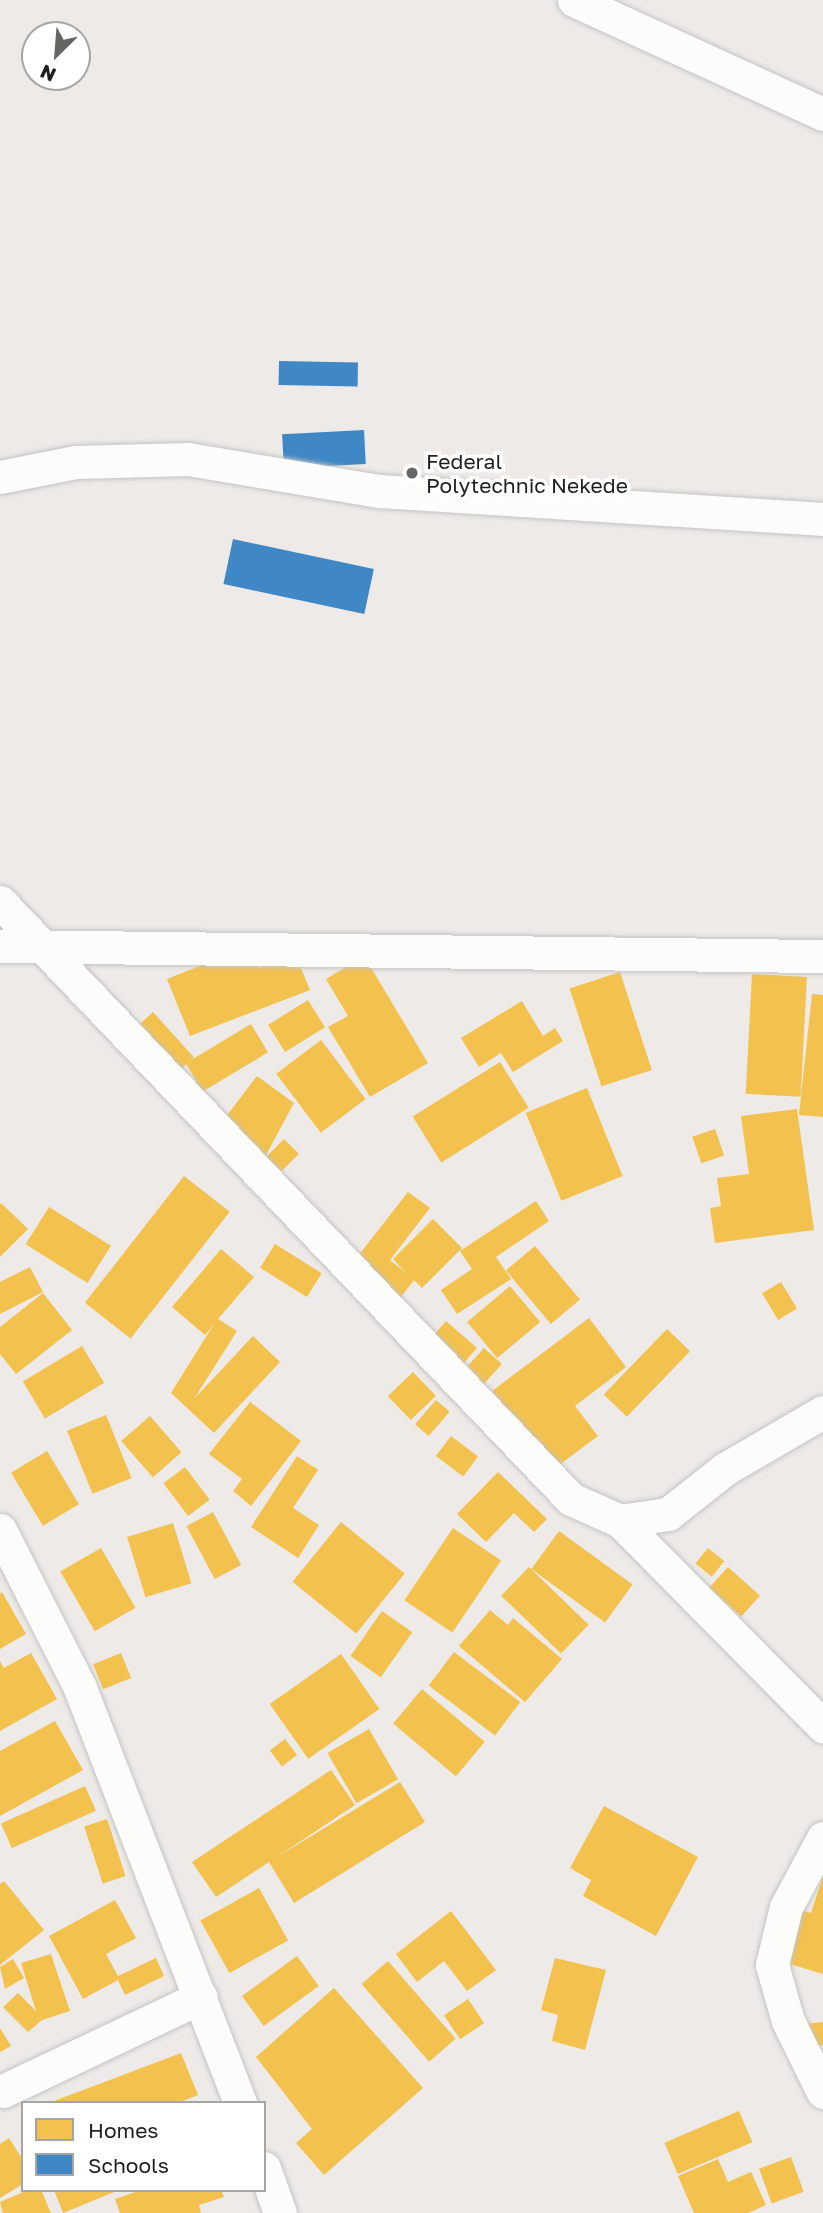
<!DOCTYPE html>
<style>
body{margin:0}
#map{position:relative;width:823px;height:2213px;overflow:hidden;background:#edeae7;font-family:"Golos Text",sans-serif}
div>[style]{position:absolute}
.homes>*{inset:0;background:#f2c14e;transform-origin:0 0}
.schools>*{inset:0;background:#3f88c5;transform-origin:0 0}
.roads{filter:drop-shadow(0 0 2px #c5c4c3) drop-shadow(0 0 2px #c5c4c3)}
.minor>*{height:33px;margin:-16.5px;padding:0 16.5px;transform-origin:16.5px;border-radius:16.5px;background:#fcfcfb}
.dots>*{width:19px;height:19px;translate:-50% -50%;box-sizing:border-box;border:4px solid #fff;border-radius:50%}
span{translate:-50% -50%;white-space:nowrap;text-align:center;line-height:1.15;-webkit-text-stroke:7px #fff;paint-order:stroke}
.poi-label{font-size:21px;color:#1e1e1e}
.left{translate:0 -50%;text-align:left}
.legend{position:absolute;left:21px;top:2101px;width:245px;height:91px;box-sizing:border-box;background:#fff;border:2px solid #a5a5a5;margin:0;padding:9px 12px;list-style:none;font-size:21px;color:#1e1e1e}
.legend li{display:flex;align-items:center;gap:14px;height:35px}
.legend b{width:35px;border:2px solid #a5a5a5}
.north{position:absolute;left:21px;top:21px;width:70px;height:70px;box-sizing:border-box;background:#fff;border:2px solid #a5a5a5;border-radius:50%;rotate:205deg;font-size:19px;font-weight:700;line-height:28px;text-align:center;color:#1e1e1e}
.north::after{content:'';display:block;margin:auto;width:24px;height:32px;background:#666564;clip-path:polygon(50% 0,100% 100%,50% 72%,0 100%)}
</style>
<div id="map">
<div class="homes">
<div style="clip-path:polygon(250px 946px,259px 968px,295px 954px,310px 990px,190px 1036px,167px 979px)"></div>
<div style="clip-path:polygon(364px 956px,428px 1063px,370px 1097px,328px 1027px,348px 1016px,326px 979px)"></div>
<div style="left:620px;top:972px;width:103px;height:53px;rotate:72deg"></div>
<div style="left:752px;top:974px;width:55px;height:120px;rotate:3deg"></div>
<div style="clip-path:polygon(812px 994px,823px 995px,823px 1117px,799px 1115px)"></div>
<div style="left:308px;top:1000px;width:32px;height:47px;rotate:58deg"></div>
<div style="clip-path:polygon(522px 1001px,543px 1036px,555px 1028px,563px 1041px,513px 1072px,501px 1053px,479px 1067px,461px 1038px)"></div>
<div style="left:153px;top:1012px;width:61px;height:27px;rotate:48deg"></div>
<div style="left:251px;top:1024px;width:33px;height:76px;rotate:59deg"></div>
<div style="left:321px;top:1040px;width:74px;height:56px;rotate:53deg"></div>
<div style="left:500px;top:1062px;width:54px;height:103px;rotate:58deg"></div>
<div style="clip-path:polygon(257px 1076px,294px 1103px,266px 1155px,222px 1122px)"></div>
<div style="left:587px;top:1088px;width:95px;height:66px;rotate:68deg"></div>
<div style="clip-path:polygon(797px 1109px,814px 1230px,715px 1243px,710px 1208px,721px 1206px,717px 1178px,749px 1174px,741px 1116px)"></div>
<div style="left:715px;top:1129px;width:28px;height:24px;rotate:71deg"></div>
<div style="left:284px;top:1139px;width:21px;height:25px;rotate:45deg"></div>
<div style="left:184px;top:1176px;width:58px;height:161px;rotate:38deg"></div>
<div style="clip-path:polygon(408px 1192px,430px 1208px,390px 1260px,406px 1273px,393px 1259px,433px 1219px,462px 1248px,422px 1288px,414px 1280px,398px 1301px,351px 1265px)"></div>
<div style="clip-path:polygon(536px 1201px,549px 1221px,496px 1257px,511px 1279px,457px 1314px,441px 1290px,472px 1269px,460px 1251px)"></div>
<div style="clip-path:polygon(1px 1203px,28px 1229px,0 1257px,0 1205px)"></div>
<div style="left:49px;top:1207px;width:73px;height:44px;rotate:32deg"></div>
<div style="left:275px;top:1244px;width:55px;height:28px;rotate:32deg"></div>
<div style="left:535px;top:1246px;width:70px;height:38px;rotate:50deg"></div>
<div style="clip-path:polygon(221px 1249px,254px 1277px,218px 1319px,237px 1331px,194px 1399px,253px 1336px,280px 1362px,214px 1433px,171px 1393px,214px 1324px,205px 1335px,172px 1307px)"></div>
<div style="clip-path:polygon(30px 1267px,43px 1292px,0 1314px,0 1282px)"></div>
<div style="left:781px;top:1282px;width:31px;height:22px;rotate:59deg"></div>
<div style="left:510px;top:1286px;width:47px;height:56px;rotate:50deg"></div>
<div style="clip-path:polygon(43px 1293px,72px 1330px,16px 1374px,0 1354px,0 1327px)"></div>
<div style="clip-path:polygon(589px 1318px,626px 1367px,575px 1406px,598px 1436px,551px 1471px,492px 1391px)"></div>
<div style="left:446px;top:1321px;width:41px;height:29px;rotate:41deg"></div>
<div style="left:667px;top:1329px;width:32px;height:91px;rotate:44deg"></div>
<div style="left:82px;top:1346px;width:43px;height:69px;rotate:59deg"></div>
<div style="left:484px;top:1348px;width:24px;height:29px;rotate:42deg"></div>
<div style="left:413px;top:1372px;width:33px;height:35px;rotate:46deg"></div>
<div style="left:436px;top:1400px;width:18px;height:32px;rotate:41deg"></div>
<div style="clip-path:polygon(250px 1402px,301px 1441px,251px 1506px,233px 1491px,242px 1479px,209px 1454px)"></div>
<div style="left:106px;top:1415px;width:68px;height:42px;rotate:68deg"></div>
<div style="left:150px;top:1416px;width:48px;height:38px;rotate:49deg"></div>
<div style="left:451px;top:1436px;width:34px;height:25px;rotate:37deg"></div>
<div style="left:47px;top:1451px;width:62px;height:42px;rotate:59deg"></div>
<div style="clip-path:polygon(297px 1456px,318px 1470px,293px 1508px,319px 1525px,298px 1558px,251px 1527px)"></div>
<div style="left:185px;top:1467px;width:41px;height:27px;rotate:53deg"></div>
<div style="clip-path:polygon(498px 1472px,547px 1519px,534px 1532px,514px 1513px,486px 1542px,457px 1514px)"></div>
<div style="left:213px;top:1512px;width:60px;height:30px;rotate:62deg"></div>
<div style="left:341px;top:1522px;width:82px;height:77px;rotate:39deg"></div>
<div style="left:173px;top:1523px;width:63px;height:48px;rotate:73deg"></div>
<div style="left:453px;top:1528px;width:58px;height:87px;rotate:34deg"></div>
<div style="left:559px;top:1531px;width:91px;height:47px;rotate:36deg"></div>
<div style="left:101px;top:1548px;width:69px;height:47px;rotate:60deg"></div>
<div style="left:708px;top:1548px;width:21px;height:20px;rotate:39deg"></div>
<div style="left:529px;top:1567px;width:83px;height:40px;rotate:44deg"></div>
<div style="left:728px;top:1567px;width:43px;height:28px;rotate:42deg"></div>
<div style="clip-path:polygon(2px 1592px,26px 1634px,0 1649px,0 1594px)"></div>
<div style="clip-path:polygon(490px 1610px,508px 1625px,513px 1618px,562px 1659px,525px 1702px,459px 1646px)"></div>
<div style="left:382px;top:1611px;width:37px;height:55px;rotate:35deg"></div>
<div style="left:454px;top:1652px;width:83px;height:42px;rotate:37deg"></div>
<div style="clip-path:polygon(31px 1653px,57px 1699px,0 1731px,0 1661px,4px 1668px)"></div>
<div style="left:121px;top:1653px;width:27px;height:30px;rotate:68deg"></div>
<div style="left:341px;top:1654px;width:67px;height:87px;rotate:55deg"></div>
<div style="left:422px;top:1689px;width:82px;height:45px;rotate:40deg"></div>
<div style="clip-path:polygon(55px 1721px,83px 1770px,0 1816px,0 1751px)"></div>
<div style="left:369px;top:1729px;width:58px;height:48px;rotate:60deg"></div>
<div style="left:285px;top:1739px;width:20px;height:19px;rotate:53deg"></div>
<div style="clip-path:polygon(331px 1770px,355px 1805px,277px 1857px,400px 1782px,425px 1822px,294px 1903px,269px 1862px,216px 1897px,192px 1862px)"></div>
<div style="left:85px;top:1786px;width:27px;height:92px;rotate:66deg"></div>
<div style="clip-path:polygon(604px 1806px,698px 1857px,656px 1936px,583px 1896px,591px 1880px,570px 1868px)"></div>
<div style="left:107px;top:1819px;width:60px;height:24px;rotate:72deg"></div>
<div style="clip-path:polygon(823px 1876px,823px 1974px,783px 1962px,799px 1909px,811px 1913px)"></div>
<div style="clip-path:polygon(4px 1881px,44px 1930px,0 1965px,0 1884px)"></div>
<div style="left:259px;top:1888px;width:60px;height:67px;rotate:61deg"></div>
<div style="clip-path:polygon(115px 1900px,136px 1938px,106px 1954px,118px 1976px,156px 1958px,164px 1976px,125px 1995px,118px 1980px,83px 1999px,49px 1936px)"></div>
<div style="clip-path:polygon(451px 1911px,496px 1970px,467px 1991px,444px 1961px,417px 1982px,396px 1954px)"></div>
<div style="clip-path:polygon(51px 1954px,70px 2011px,42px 2020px,28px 2032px,3px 2007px,18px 1993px,36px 2011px,21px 1963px)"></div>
<div style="left:297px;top:1956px;width:37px;height:68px;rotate:54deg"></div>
<div style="clip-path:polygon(555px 1958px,606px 1970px,585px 2050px,552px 2041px,558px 2015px,541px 2010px)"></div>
<div style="clip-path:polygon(13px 1959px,24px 1978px,5px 1989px,0 1967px)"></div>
<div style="left:388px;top:1961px;width:103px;height:35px;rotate:49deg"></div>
<div style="clip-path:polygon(334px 1988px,423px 2088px,324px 2175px,296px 2143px,312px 2129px,256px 2057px)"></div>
<div style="left:468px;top:1999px;width:29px;height:29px;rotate:56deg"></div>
<div style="clip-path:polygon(823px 2022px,823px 2045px,811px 2047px,806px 2024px)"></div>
<div style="clip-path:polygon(0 2028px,11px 2046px,0 2052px)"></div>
<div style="clip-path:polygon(181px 2053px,198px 2095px,178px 2103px,49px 2103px)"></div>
<div style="left:739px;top:2111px;width:34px;height:81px;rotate:67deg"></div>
<div style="clip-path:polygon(9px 2138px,23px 2160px,23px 2184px,0 2198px,0 2144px)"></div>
<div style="left:791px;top:2157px;width:37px;height:34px;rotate:70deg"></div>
<div style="clip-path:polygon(718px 2159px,728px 2182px,751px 2172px,766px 2205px,748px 2213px,694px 2213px,678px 2176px)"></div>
<div style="clip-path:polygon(28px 2190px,41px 2190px,51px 2213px,3px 2213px,0 2202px)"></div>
<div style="clip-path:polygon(54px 2190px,119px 2190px,63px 2213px)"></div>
<div style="clip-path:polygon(141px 2190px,221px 2190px,224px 2197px,199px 2205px,201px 2213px,120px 2213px,115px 2199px)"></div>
</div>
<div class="schools">
<div style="left:279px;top:361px;width:79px;height:24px;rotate:1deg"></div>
<div style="left:364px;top:430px;width:34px;height:82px;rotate:87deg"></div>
<div style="left:233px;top:539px;width:144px;height:46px;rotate:12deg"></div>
</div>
<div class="roads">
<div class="minor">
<div style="left:574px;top:0;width:274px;rotate:24.6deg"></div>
<div style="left:0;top:477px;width:77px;rotate:-11.2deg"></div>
<div style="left:76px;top:462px;width:112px;rotate:-1.5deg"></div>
<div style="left:188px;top:459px;width:195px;rotate:9.5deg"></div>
<div style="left:380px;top:491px;width:444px;rotate:3.6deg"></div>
<div style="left:0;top:902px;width:826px;rotate:46.28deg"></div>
<div style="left:571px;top:1499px;width:54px;rotate:24.2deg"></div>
<div style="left:620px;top:1521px;width:49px;rotate:-8.3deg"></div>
<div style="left:668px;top:1514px;width:73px;rotate:-38.3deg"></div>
<div style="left:725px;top:1469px;width:113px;rotate:-30.2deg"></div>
<div style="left:0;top:946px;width:823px;rotate:0.7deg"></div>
<div style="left:620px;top:1521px;width:289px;rotate:45.3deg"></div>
<div style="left:0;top:1530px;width:177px;rotate:63.1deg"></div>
<div style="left:80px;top:1688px;width:445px;rotate:68.9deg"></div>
<div style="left:823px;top:1838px;width:78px;rotate:118.2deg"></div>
<div style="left:786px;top:1907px;width:60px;rotate:103.6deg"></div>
<div style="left:772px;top:1965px;width:58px;rotate:74.1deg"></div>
<div style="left:788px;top:2021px;width:79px;rotate:63.8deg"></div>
<div style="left:3px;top:2091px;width:219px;rotate:-25.4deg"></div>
<div style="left:264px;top:2168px;width:48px;rotate:70.4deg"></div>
</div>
</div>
<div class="dots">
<div style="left:412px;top:473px;background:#666564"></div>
</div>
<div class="poi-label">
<span class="left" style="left:426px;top:473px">Federal<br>Polytechnic Nekede</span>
</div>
<ul class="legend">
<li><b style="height:19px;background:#f2c14e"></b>Homes</li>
<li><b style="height:19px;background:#3f88c5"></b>Schools</li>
</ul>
<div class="north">N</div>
</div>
